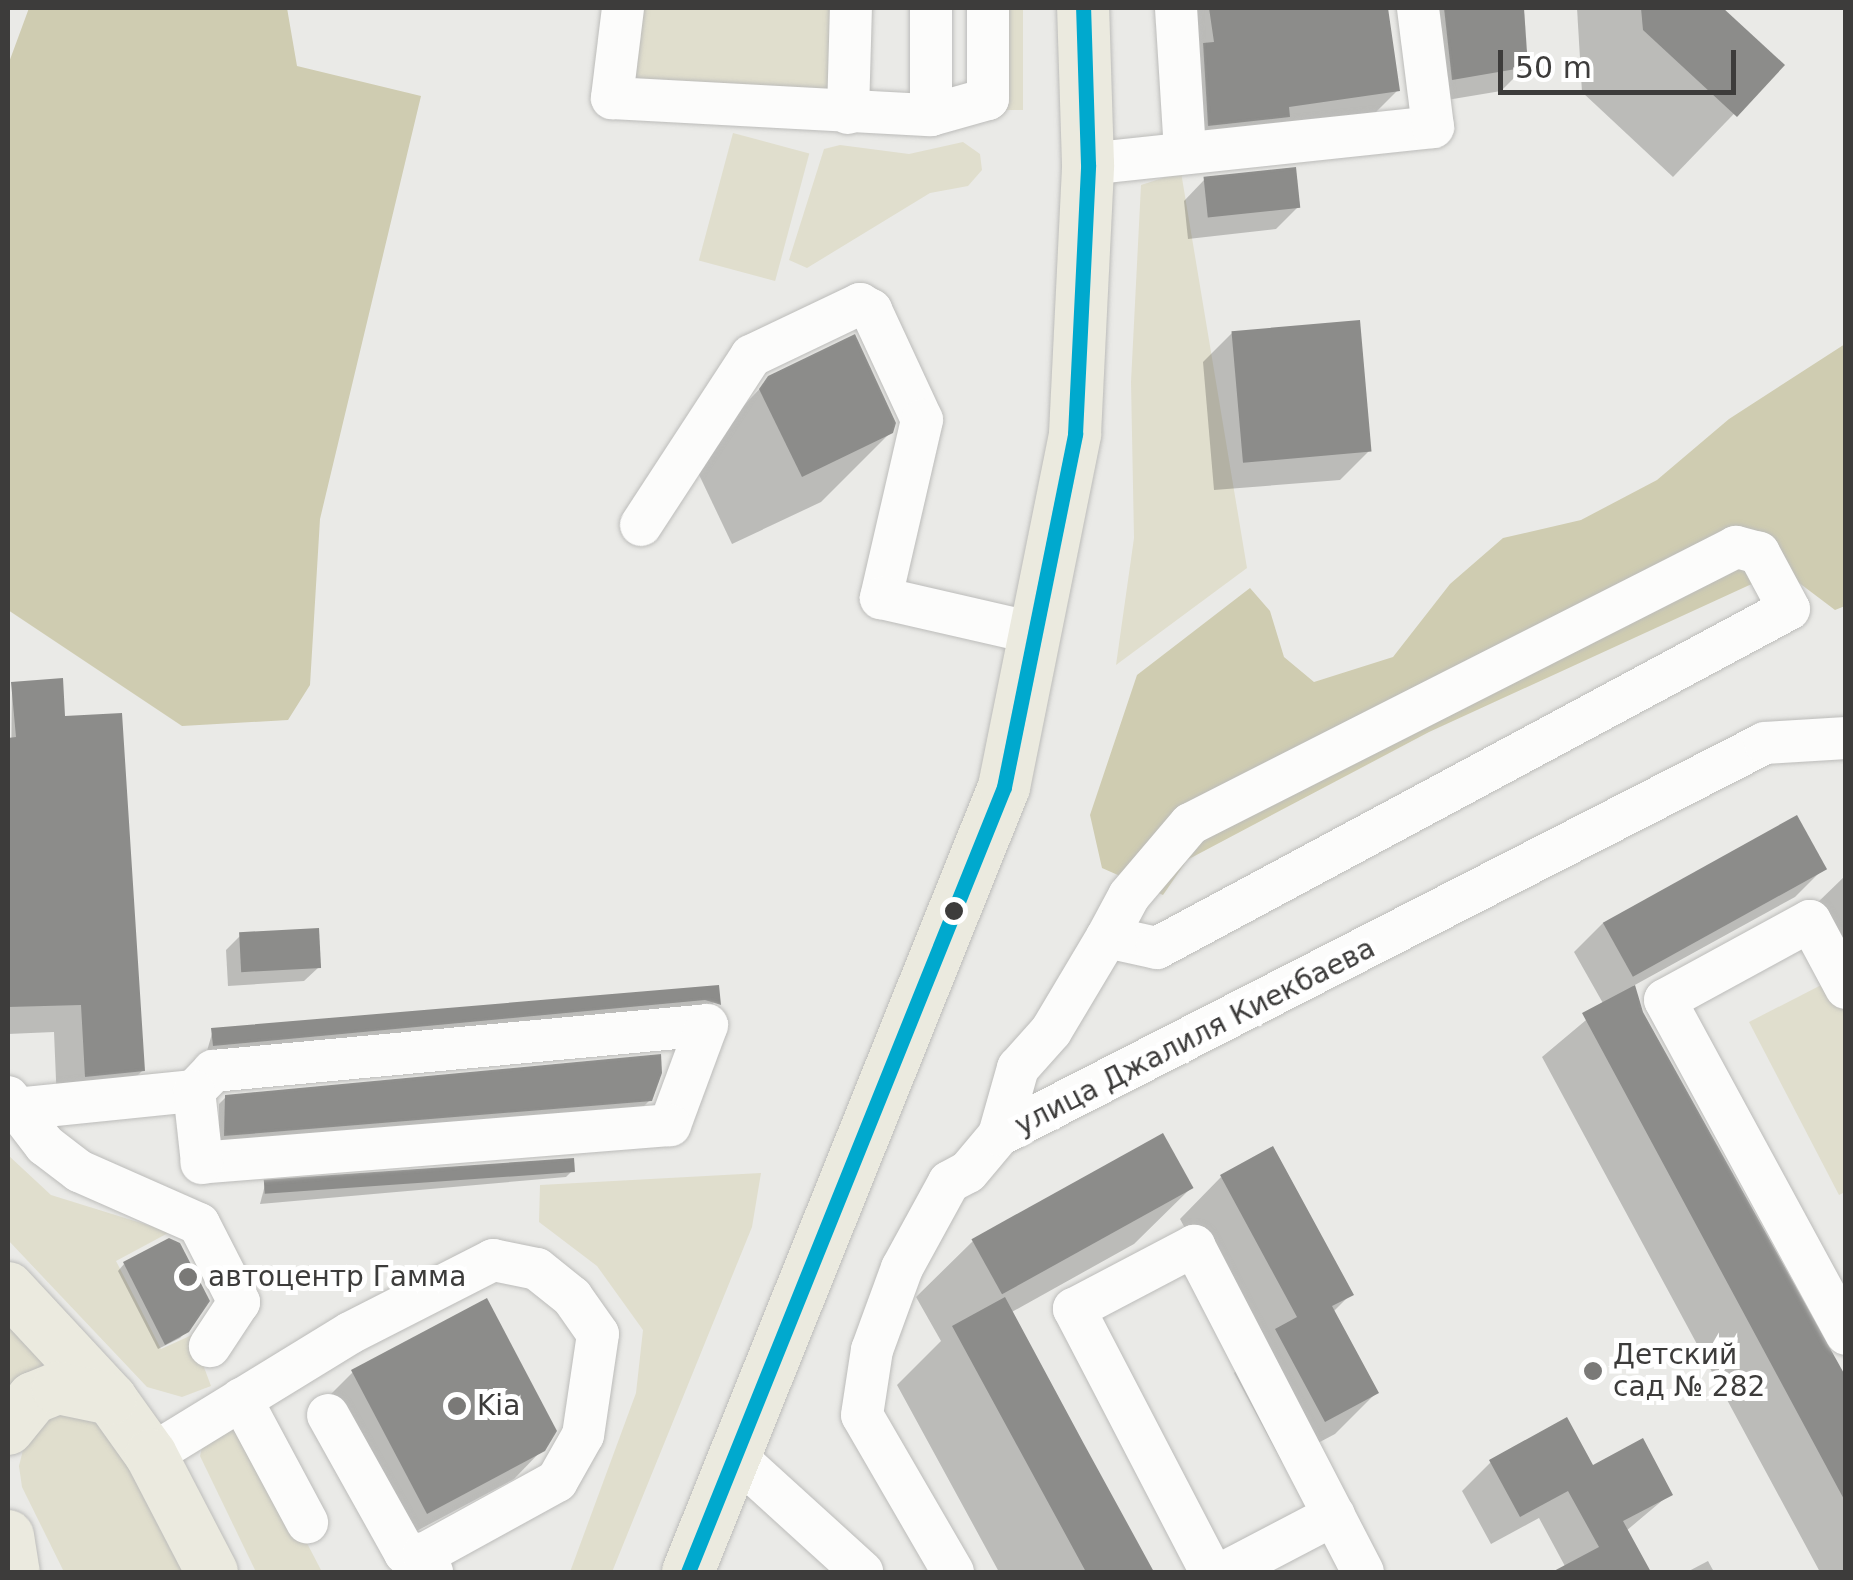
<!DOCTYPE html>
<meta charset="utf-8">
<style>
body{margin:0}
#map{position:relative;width:1853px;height:1580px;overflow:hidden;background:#eaeae7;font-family:"DejaVu Sans",sans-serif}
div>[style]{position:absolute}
.green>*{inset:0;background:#e0decd;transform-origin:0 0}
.forest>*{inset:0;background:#cfccb1}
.shadow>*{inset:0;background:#0003}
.building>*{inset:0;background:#8c8c8a;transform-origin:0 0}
.roads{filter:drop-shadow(0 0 2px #bcbcba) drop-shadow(0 0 2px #bcbcba)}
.minor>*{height:42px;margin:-21px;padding:0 21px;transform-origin:21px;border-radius:21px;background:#fcfcfb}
.major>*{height:52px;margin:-26px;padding:0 26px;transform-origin:26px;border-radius:26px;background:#ebeadf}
.bus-1>*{height:15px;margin:-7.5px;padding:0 7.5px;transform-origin:7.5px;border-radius:7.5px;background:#00a9ce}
.dots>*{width:28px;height:28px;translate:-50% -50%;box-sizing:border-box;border:5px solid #fff;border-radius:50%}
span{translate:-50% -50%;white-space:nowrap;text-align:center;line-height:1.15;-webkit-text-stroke:10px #fff;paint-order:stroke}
.street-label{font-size:28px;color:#3d3c3b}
.poi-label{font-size:28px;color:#3d3c3b}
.left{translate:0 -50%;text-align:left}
.frame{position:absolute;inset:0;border:10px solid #3d3c3b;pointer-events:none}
.scale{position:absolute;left:1498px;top:50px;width:238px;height:45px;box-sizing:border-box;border:5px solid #3d3c3b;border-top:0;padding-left:12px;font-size:30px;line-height:35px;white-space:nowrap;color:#3d3c3b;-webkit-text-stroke:8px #fff;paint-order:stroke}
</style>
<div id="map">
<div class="green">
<div style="clip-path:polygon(640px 8px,835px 8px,827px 98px,633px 80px)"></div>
<div style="left:999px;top:8px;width:24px;height:102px"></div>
<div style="left:733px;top:133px;width:79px;height:132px;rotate:15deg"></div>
<div style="clip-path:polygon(963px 142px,980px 154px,982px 170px,968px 186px,930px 193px,807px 268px,789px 260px,824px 149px,840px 145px,909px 154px)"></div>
<div style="clip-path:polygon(1181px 172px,1247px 568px,1116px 665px,1134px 538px,1131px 382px,1141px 185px)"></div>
<div style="clip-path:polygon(1829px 981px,1845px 1013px,1845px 1192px,1839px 1195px,1749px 1022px)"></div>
<div style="clip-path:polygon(8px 1155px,51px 1195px,170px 1232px,116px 1261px,161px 1349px,192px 1335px,211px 1386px,182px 1397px,147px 1387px,8px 1240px)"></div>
<div style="clip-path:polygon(761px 1173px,752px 1227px,612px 1572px,570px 1572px,636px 1393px,643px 1330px,597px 1266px,539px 1222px,540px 1185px)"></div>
<div style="clip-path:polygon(8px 1310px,76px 1373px,8px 1398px)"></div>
<div style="clip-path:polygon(79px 1411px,110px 1425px,189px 1572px,64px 1572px,22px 1487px,19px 1466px,25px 1442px,54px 1415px)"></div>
<div style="clip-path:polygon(228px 1425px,247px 1428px,322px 1572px,256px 1572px,200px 1456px,204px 1441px)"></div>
</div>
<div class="forest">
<div style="clip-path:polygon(29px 8px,287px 8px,297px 66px,421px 96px,320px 519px,310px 685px,288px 720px,182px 726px,8px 610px,8px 65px)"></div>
<div style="clip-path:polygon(1845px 344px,1845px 606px,1835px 610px,1782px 570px,1429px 732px,1187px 860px,1163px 895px,1102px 868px,1090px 815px,1137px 675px,1250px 588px,1270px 611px,1284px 657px,1314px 682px,1393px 657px,1450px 584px,1503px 538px,1581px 520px,1657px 480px,1729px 419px)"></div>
</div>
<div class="shadow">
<div style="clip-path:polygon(1184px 8px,1385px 8px,1398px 90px,1376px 112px,1188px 146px)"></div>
<div style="clip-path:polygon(1425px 8px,1521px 8px,1526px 66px,1501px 91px,1429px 103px)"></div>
<div style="clip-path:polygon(1577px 8px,1719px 8px,1781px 65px,1673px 177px,1582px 92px)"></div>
<div style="clip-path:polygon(1205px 179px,1298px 207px,1276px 229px,1188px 239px,1184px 201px)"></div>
<div style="clip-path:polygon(1232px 333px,1369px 451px,1340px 480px,1214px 490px,1203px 362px)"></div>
<div style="clip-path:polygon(770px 378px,891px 432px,821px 502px,732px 544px,692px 460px)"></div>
<div style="clip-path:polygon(12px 684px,63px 718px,143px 1070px,114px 1099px,57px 1104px,54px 1032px,8px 1034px)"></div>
<div style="clip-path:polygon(1824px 868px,1795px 897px,1633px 986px,1641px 1013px,1846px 1385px,1846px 1572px,1820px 1572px,1542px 1057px,1604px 1005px,1574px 952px,1603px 923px)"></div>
<div style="clip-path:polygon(1846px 875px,1846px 964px,1814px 906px)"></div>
<div style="clip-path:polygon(240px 936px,319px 967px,304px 981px,228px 986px,226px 950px)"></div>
<div style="clip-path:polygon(716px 988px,712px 1010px,697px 1006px,207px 1051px,213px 1030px)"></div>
<div style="clip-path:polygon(226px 1097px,650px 1100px,643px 1107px,219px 1141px,219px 1104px)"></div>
<div style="clip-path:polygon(572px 1171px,566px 1177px,260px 1204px,265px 1185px)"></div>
<div style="clip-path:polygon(1221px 1177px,1351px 1294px,1333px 1312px,1376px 1393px,1335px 1434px,1282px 1462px,1234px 1373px,1253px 1354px,1180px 1219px)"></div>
<div style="clip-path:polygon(1191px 1188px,1134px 1244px,1010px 1313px,1151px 1572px,999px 1572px,897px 1385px,941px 1341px,916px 1297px,973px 1241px)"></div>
<div style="clip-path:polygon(124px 1264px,187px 1330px,180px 1338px,158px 1349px,118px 1271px)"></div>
<div style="clip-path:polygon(353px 1372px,543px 1449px,514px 1479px,398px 1541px,324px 1401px)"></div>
<div style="clip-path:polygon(1491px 1462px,1592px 1468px,1670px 1494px,1626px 1531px,1648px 1572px,1557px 1572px,1566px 1568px,1539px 1518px,1491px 1544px,1462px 1491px)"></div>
<div style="clip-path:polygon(1708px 1561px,1714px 1572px,1687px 1572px)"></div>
</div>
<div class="building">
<div style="clip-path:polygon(1209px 8px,1388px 8px,1400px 91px,1289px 107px,1290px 117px,1208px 126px,1203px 43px,1214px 42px)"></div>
<div style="clip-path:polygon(1444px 8px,1524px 8px,1528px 67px,1452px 80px)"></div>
<div style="clip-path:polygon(1641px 8px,1723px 8px,1785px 65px,1737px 117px,1643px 30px)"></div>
<div style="left:1296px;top:167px;width:41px;height:93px;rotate:84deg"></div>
<div style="left:1360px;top:320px;width:132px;height:129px;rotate:85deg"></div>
<div style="clip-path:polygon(855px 334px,896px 423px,893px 433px,802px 477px,759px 389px,768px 376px)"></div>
<div style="clip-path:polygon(63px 678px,65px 716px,122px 713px,145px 1071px,85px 1077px,81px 1005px,8px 1007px,8px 738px,16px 737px,11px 682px)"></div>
<div style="left:1797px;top:815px;width:62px;height:222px;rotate:61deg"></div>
<div style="left:319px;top:928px;width:40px;height:80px;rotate:87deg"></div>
<div style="clip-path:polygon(719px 985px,721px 1005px,705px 1000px,213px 1046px,211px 1028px)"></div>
<div style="clip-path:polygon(1635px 985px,1643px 1012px,1846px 1377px,1846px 1503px,1582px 1013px)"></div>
<div style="clip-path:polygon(661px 1054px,662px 1073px,652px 1101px,224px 1136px,225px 1095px)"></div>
<div style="left:1163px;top:1133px;width:63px;height:219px;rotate:61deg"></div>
<div style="clip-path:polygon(1273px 1146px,1354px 1295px,1332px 1306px,1379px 1393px,1325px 1422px,1275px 1329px,1297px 1317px,1220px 1175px)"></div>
<div style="left:574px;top:1158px;width:14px;height:311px;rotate:86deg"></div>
<div style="clip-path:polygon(169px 1238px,180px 1243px,210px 1301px,189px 1332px,165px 1345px,123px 1262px)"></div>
<div style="clip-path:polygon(1005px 1297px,1084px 1444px,1154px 1572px,1086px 1572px,952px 1326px)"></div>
<div style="clip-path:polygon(487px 1298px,557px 1431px,545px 1451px,427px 1514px,351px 1370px)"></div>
<div style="clip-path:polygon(1567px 1417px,1593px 1465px,1643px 1438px,1673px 1495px,1623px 1521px,1651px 1572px,1552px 1572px,1599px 1547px,1568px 1491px,1520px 1517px,1489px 1460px)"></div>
</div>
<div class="roads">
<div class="minor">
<div style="left:623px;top:8px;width:91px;rotate:97deg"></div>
<div style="left:612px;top:98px;width:319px;rotate:3.1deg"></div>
<div style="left:931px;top:115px;width:59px;rotate:-15.7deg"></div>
<div style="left:988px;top:99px;width:91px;rotate:-90deg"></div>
<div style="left:931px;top:8px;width:107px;rotate:90deg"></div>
<div style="left:1176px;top:8px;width:143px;rotate:86.4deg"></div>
<div style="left:848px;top:113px;width:105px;rotate:-88.4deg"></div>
<div style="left:1088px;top:164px;width:347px;rotate:-6.1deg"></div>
<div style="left:1433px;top:127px;width:120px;rotate:-97.2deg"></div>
<div style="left:641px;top:525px;width:202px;rotate:-56.9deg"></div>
<div style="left:751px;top:356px;width:121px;rotate:-25.5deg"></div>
<div style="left:860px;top:304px;width:13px;rotate:29deg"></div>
<div style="left:871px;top:310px;width:121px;rotate:65.1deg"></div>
<div style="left:922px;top:420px;width:183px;rotate:103deg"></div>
<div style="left:881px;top:598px;width:161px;rotate:12.9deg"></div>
<div style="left:1846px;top:988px;width:76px;rotate:-118.2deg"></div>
<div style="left:1810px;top:921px;width:165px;rotate:151.4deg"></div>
<div style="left:1665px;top:1000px;width:380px;rotate:61.5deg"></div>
<div style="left:8px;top:1097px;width:61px;rotate:52.4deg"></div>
<div style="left:45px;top:1145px;width:43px;rotate:37.4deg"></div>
<div style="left:79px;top:1171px;width:131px;rotate:23.8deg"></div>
<div style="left:199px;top:1224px;width:88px;rotate:62.9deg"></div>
<div style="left:239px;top:1302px;width:53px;rotate:123.4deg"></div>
<div style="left:16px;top:1109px;width:179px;rotate:-5.8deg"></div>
<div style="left:194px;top:1091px;width:28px;rotate:-46deg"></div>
<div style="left:213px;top:1071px;width:496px;rotate:-5.3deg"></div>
<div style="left:707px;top:1025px;width:107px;rotate:110.3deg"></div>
<div style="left:670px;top:1125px;width:470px;rotate:175.4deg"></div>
<div style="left:202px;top:1163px;width:72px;rotate:-96.3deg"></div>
<div style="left:999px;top:1135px;width:70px;rotate:-74.2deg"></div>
<div style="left:1018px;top:1068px;width:50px;rotate:-48.3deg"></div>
<div style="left:1051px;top:1031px;width:109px;rotate:-59.2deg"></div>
<div style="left:1107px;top:937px;width:51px;rotate:12.4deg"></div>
<div style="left:1157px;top:948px;width:717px;rotate:-28.21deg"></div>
<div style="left:1789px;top:609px;width:64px;rotate:-118.2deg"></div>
<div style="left:1759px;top:553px;width:24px;rotate:-165deg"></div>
<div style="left:1736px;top:547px;width:612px;rotate:153.1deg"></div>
<div style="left:1190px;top:824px;width:94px;rotate:130.3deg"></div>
<div style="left:1129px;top:896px;width:47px;rotate:118.2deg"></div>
<div style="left:241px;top:1399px;width:140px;rotate:61.8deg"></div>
<div style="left:328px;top:1415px;width:158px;rotate:60.8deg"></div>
<div style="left:405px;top:1553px;width:19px;rotate:3deg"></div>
<div style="left:151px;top:1455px;width:233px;rotate:-31.5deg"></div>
<div style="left:350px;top:1333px;width:161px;rotate:-27deg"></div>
<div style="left:493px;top:1260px;width:45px;rotate:11.6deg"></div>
<div style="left:537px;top:1269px;width:45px;rotate:38.7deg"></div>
<div style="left:572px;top:1297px;width:45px;rotate:54.9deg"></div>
<div style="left:598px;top:1334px;width:102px;rotate:98.4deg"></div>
<div style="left:583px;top:1435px;width:53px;rotate:119.5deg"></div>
<div style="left:557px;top:1481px;width:152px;rotate:151.2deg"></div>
<div style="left:424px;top:1554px;width:20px;rotate:66deg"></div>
<div style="left:738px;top:1459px;width:168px;rotate:42.3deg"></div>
<div style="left:953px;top:1572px;width:181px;rotate:-120.1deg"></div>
<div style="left:862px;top:1415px;width:66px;rotate:-81.3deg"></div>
<div style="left:872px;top:1350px;width:87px;rotate:-69.9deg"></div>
<div style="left:902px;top:1268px;width:98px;rotate:-61.3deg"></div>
<div style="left:949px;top:1182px;width:21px;rotate:-28deg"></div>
<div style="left:968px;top:1172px;width:48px;rotate:-50deg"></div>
<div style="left:999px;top:1135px;width:860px;rotate:-27.1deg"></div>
<div style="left:1765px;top:743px;width:81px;rotate:-3.5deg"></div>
<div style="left:1211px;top:1572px;width:297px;rotate:-117.5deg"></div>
<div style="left:1074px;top:1309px;width:136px;rotate:-27.7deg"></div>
<div style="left:1194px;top:1246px;width:367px;rotate:62.6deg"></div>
<div style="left:1225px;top:1572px;width:123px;rotate:-27.6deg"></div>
</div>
<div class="major">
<div style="left:8px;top:1288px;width:151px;rotate:47.1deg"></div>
<div style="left:111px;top:1399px;width:69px;rotate:54.5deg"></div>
<div style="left:151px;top:1455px;width:132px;rotate:62.5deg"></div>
<div style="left:8px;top:1429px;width:40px;rotate:-51deg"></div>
<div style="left:33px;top:1398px;width:27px;rotate:-22deg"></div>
<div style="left:58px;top:1388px;width:54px;rotate:11.7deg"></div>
<div style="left:8px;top:1536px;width:36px;rotate:81deg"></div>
<div style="left:688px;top:1572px;width:846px;rotate:-68.07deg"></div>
<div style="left:1004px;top:787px;width:360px;rotate:-78.6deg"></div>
<div style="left:1075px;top:434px;width:270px;rotate:-87.2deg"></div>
<div style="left:1088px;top:164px;width:156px;rotate:-91.8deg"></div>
</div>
</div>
<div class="bus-1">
<div style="left:688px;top:1572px;width:846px;rotate:-68.07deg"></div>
<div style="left:1004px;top:787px;width:360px;rotate:-78.6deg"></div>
<div style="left:1075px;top:434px;width:270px;rotate:-87.2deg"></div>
<div style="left:1088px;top:164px;width:156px;rotate:-91.8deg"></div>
</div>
<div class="dots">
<div style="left:954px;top:911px;background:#3d3c3b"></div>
<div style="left:188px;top:1277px;background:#7a7977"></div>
<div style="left:1593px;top:1371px;background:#7a7977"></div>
<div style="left:457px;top:1406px;background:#7a7977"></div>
</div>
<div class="street-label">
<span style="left:1195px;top:1037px;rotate:-27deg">улица Джалиля Киекбаева</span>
</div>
<div class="poi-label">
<span class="left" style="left:208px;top:1277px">автоцентр Гамма</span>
<span class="left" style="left:1613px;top:1371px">Детский<br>сад № 282</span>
<span class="left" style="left:477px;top:1406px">Kia</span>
</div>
<div class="frame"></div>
<div class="scale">50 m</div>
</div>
